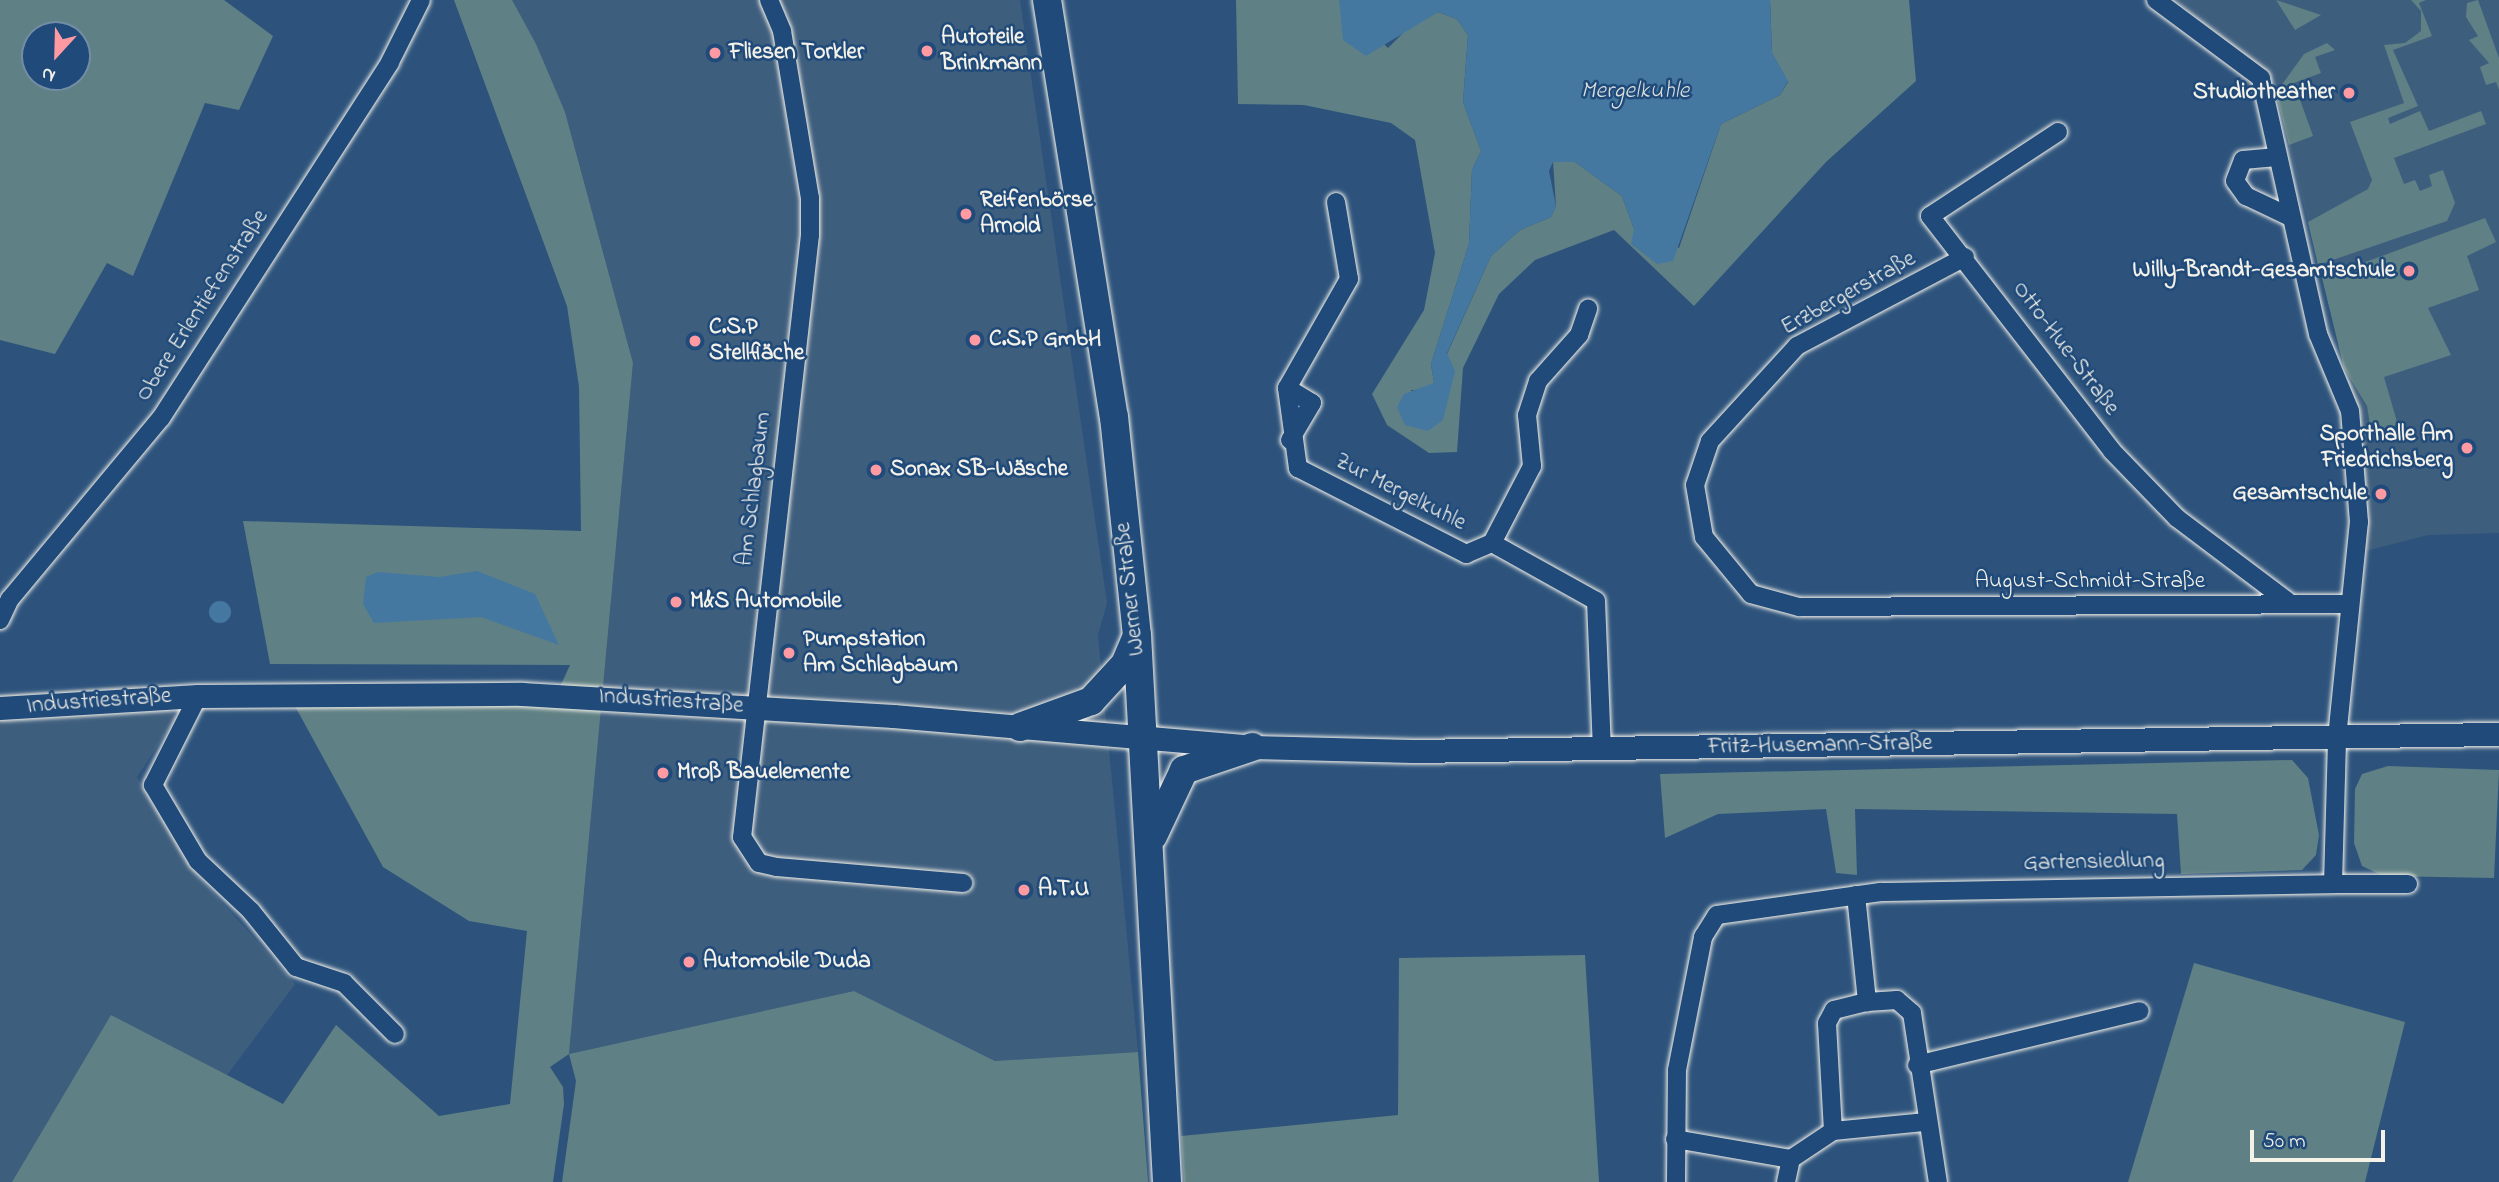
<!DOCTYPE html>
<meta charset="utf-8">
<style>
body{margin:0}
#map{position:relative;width:2499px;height:1182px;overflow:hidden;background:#2d537c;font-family:"Indie Flower",sans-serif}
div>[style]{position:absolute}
.built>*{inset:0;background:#3e5e7e}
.green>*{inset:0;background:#5f8084}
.water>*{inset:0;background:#4478a1}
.round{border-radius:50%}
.roads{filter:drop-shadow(0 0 2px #f4f1e8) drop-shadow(0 0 2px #f4f1e8)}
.minor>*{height:18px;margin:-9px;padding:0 9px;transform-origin:9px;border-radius:9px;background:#1f4a7a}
.tertiary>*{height:23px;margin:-11.5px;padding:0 11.5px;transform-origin:11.5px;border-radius:11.5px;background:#1f4a7a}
.primary>*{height:28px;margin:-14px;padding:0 14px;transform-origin:14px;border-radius:14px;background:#1f4a7a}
.dots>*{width:19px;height:19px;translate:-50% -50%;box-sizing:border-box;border:4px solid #1f4a7a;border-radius:50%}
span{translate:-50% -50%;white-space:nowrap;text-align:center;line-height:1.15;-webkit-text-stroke:5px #1f4a7a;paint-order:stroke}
.poi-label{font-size:23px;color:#f4f1e8;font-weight:700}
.left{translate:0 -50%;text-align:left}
.right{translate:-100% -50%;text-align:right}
.street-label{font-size:23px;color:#f4f1e8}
.water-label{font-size:24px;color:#dadfdd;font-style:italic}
.north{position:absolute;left:21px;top:21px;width:70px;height:70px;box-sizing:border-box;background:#1f4a7a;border:2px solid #748da6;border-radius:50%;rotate:202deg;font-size:19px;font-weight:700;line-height:28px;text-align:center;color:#f4f1e8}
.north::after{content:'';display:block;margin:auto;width:24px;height:32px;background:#ff9aa2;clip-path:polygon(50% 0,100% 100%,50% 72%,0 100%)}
.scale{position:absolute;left:2250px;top:1130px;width:135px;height:32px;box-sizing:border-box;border:4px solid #f4f1e8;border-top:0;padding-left:9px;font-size:21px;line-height:24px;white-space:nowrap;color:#f4f1e8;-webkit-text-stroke:5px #1f4a7a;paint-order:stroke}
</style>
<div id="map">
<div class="built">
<div style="clip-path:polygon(512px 0,1020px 0,1107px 603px,1098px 635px,1138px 1052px,995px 1061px,854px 991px,569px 1054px,633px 363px,565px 112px)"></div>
<div style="clip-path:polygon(2176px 0,2499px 0,2499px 533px,2428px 535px,2362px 552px,2350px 389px,2273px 82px)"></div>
<div style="clip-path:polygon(135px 685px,177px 717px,137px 777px,191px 868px,295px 984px,225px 1078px,111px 1016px,12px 1182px,0 1182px,0 695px)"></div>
</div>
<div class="green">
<div style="clip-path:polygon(evenodd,0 0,224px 0,273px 36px,239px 110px,205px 103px,133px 276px,107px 263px,55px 354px,0 340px,0 0,77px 35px,77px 77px,35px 77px,35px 35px,77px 35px)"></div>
<div style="clip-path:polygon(454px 0,512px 0,536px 44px,565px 112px,633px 363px,569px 1054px,854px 991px,995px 1061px,1138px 1052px,1148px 1182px,562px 1182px,576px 1081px,569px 1054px,550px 1067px,563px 1087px,564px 1104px,553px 1182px,12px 1182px,111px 1015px,283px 1104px,336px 1025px,439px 1116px,510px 1104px,527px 931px,469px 921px,383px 867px,284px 686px,559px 689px,570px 665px,270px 664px,243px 521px,581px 531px,579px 387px,567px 306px)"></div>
<div style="clip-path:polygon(1236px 0,1339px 0,1388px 48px,1407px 29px,1438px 12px,1457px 19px,1468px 35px,1463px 102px,1481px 151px,1472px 170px,1469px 244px,1431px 364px,1434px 383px,1427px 391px,1411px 390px,1427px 431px,1447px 354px,1491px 256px,1520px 230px,1551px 217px,1556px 206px,1553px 162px,1575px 162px,1622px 196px,1634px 229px,1679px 248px,1721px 124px,1780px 95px,1788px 82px,1772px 53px,1770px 0,1909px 0,1916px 81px,1826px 162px,1694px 306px,1614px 230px,1535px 260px,1499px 294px,1463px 368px,1457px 452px,1429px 453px,1387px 425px,1372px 394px,1424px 310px,1435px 253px,1415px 140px,1391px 123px,1304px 105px,1238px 104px)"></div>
<div style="clip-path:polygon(2276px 0,2321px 15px,2295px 30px)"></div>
<div style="clip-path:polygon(2411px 0,2426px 0,2419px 3px,2432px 36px,2393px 50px,2418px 106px,2388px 118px,2390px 124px,2420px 111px,2429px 131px,2481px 111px,2486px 124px,2394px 158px,2404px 184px,2415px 180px,2420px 191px,2432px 186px,2429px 175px,2443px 170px,2455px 203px,2447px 221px,2318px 265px,2308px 222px,2368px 189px,2372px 180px,2350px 122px,2404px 103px,2384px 45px,2405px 43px,2421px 31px,2421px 11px)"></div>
<div style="clip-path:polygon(2478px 0,2499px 58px,2499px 90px,2496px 82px,2486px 85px,2480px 67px,2489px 63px,2469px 40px,2478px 36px,2466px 17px,2467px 3px)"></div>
<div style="clip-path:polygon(2327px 43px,2335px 50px,2315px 57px,2321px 73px,2294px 83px,2313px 136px,2289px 145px,2276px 93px,2304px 54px)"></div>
<div style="clip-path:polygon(2485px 218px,2496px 242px,2467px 256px,2479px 290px,2428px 308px,2451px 355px,2384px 377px,2398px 425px,2371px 431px,2367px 406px,2344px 368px,2322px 278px)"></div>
<div style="clip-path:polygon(2292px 760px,2308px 778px,2319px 835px,2316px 855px,2302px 870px,2181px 874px,2177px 814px,1855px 809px,1857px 875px,1836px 873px,1826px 809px,1718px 814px,1665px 838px,1660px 774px)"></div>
<div style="clip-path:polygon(2388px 766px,2499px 770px,2494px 878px,2383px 876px,2362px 866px,2354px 843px,2355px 789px,2362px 774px)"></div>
<div style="clip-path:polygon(1585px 955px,1599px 1182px,1184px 1182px,1181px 1136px,1398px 1115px,1399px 958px)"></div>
<div style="clip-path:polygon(2194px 963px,2405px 1022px,2365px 1182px,2128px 1182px)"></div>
</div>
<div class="water">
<div style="clip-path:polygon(1339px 0,1770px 0,1772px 53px,1788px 81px,1780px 95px,1721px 124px,1673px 261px,1657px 264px,1631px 244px,1634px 229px,1622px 196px,1575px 162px,1553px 162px,1549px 171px,1556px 206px,1551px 217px,1520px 230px,1491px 256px,1447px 353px,1455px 371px,1443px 420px,1428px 431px,1405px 425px,1397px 407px,1404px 394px,1434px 383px,1431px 364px,1469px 244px,1472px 170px,1481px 151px,1463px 102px,1468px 35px,1457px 19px,1438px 12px,1366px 56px,1343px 40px)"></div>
<div style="clip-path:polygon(477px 571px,535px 594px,559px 645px,481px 617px,374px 623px,363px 604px,366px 577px,378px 572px,439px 577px)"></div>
<div class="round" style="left:209px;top:601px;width:22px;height:22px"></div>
</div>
<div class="roads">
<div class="minor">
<div style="left:769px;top:0;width:34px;rotate:67deg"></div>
<div style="left:782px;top:31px;width:169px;rotate:80.5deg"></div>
<div style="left:810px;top:198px;width:37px;rotate:90deg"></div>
<div style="left:810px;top:235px;width:606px;rotate:96.44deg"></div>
<div style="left:742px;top:837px;width:31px;rotate:57deg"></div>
<div style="left:759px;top:863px;width:18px;rotate:13deg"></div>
<div style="left:777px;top:867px;width:187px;rotate:4.9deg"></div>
<div style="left:2058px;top:132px;width:153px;rotate:146.7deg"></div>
<div style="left:1930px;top:216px;width:297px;rotate:52.2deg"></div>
<div style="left:2112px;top:451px;width:93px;rotate:45.9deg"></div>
<div style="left:2177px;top:518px;width:138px;rotate:37deg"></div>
<div style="left:2277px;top:157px;width:34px;rotate:175deg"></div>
<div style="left:2243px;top:160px;width:22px;rotate:111deg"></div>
<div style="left:2235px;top:181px;width:19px;rotate:54deg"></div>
<div style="left:2246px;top:196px;width:47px;rotate:25.5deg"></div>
<div style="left:1336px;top:202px;width:78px;rotate:80.4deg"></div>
<div style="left:1349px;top:279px;width:125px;rotate:119.6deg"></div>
<div style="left:1287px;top:388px;width:81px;rotate:82.2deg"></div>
<div style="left:1298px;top:468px;width:189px;rotate:27.1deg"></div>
<div style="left:1466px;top:554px;width:28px;rotate:-23deg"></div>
<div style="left:1965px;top:257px;width:190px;rotate:152.1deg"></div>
<div style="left:1797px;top:346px;width:129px;rotate:132.5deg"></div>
<div style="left:1710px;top:441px;width:46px;rotate:108.8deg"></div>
<div style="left:1695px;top:485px;width:53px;rotate:80.2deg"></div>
<div style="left:1704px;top:537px;width:74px;rotate:50.5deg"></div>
<div style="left:1751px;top:594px;width:50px;rotate:15.2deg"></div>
<div style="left:1799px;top:607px;width:550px;rotate:-0.31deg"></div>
<div style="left:1287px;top:388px;width:29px;rotate:31deg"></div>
<div style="left:1312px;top:403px;width:43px;rotate:120.7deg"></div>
<div style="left:1492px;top:543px;width:119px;rotate:29.1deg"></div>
<div style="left:1596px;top:601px;width:148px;rotate:87.7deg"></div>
<div style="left:1492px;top:543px;width:87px;rotate:-62.5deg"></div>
<div style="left:1532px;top:466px;width:51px;rotate:-95.6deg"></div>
<div style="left:1527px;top:415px;width:36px;rotate:-72deg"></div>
<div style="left:1538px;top:381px;width:62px;rotate:-48.3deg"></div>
<div style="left:1579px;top:335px;width:28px;rotate:-71deg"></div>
<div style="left:0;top:620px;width:23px;rotate:-65deg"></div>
<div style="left:10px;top:599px;width:236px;rotate:-50.2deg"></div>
<div style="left:161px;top:418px;width:423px;rotate:-57.2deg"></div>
<div style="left:390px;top:62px;width:69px;rotate:-63.4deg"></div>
<div style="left:198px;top:696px;width:100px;rotate:116.8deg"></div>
<div style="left:153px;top:785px;width:88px;rotate:59.4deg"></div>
<div style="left:198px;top:861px;width:73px;rotate:43.3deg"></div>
<div style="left:251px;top:911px;width:72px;rotate:51.2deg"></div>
<div style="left:296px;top:967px;width:51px;rotate:18.4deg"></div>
<div style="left:344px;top:983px;width:72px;rotate:45deg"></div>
<div style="left:2333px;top:884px;width:75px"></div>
<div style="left:1856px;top:895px;width:108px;rotate:84.1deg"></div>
<div style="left:1867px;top:1002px;width:30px;rotate:-4deg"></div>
<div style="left:1897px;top:1000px;width:20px;rotate:41deg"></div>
<div style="left:1912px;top:1013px;width:171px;rotate:81.3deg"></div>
<div style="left:1917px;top:1065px;width:229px;rotate:-13.6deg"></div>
<div style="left:1833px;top:1131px;width:108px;rotate:-93.2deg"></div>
<div style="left:1827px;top:1023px;width:15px;rotate:-62deg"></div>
<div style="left:1834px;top:1010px;width:34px;rotate:-14deg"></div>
<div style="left:1675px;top:1139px;width:118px;rotate:9.8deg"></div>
<div style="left:1791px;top:1159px;width:50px;rotate:-33.7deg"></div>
<div style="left:1833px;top:1131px;width:91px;rotate:-5.6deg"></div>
<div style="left:1676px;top:1182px;width:112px;rotate:-89.5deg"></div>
<div style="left:1677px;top:1070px;width:136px;rotate:-78.9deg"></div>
<div style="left:1703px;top:937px;width:26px;rotate:-58deg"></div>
<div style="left:1717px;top:915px;width:165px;rotate:-8deg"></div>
<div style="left:1880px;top:892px;width:453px;rotate:-1deg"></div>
<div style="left:2333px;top:884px;width:146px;rotate:-88.4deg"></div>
<div style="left:2337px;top:738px;width:217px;rotate:-84.2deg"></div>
<div style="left:2359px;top:522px;width:111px;rotate:-94.6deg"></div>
<div style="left:2350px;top:411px;width:83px;rotate:-112.6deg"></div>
<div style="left:2318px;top:334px;width:262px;rotate:-102.6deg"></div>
<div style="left:2261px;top:78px;width:131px;rotate:-143.4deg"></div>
<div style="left:1786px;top:1182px;width:24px;rotate:-78deg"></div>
</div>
<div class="tertiary">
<div style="left:0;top:708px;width:198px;rotate:-3.5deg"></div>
<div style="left:198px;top:696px;width:324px;rotate:-0.4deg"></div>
<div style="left:522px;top:694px;width:372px;rotate:3.4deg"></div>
<div style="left:893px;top:716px;width:360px;rotate:4.9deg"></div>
<div style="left:1252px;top:747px;width:161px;rotate:1.4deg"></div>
<div style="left:1413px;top:751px;width:1086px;rotate:-0.9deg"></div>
</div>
<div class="primary">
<div style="left:1047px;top:0;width:422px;rotate:80.9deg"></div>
<div style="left:1114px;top:417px;width:219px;rotate:84deg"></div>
<div style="left:1137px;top:635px;width:548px;rotate:86.86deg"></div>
<div style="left:1020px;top:727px;width:76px;rotate:-20.1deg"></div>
<div style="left:1091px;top:701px;width:50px;rotate:-47.4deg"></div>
<div style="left:1125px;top:664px;width:28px;rotate:-67deg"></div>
<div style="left:1153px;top:836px;width:73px;rotate:-64.8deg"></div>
<div style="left:1184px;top:770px;width:72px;rotate:-18.7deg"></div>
</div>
</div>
<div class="dots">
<div style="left:927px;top:51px;background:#ff9aa2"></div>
<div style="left:715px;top:53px;background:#ff9aa2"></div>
<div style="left:2349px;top:93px;background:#ff9aa2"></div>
<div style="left:966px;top:214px;background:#ff9aa2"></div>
<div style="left:2409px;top:271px;background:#ff9aa2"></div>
<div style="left:975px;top:340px;background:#ff9aa2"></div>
<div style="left:695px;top:341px;background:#ff9aa2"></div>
<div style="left:2467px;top:448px;background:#ff9aa2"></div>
<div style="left:876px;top:470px;background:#ff9aa2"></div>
<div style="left:2381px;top:494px;background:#ff9aa2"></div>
<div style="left:676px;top:602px;background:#ff9aa2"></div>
<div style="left:789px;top:653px;background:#ff9aa2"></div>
<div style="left:663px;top:773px;background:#ff9aa2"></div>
<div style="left:1024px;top:890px;background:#ff9aa2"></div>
<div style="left:689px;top:962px;background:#ff9aa2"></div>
</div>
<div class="poi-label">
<span class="left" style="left:941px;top:51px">Autoteile<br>Brinkmann</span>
<span class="left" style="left:729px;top:53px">Fliesen Torkler</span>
<span class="right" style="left:2335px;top:93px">Studiotheather</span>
<span class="left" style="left:980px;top:214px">Reifenbörse<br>Arnold</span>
<span class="right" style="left:2395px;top:271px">Willy-Brandt-Gesamtschule</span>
<span class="left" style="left:709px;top:341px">C.S.P<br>Stellfläche</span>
<span class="left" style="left:989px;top:340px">C.S.P GmbH</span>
<span class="right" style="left:2453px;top:448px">Sporthalle Am<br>Friedrichsberg</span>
<span class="left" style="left:890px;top:470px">Sonax SB-Wäsche</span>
<span class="right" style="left:2367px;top:494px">Gesamtschule</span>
<span class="left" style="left:690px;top:602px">M&amp;S Automobile</span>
<span class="left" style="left:803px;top:653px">Pumpstation<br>Am Schlagbaum</span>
<span class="left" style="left:677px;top:773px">Mroß Bauelemente</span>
<span class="left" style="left:1038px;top:890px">A.T.U</span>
<span class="left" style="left:703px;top:962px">Automobile Duda</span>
</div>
<div class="street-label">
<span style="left:1849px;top:294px;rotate:-29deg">Erzbergerstraße</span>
<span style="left:203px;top:306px;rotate:-57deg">Obere Erlentiefenstraße</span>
<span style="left:2065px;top:349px;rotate:53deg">Otto-Hue-Straße</span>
<span style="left:755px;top:489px;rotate:-83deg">Am Schlagbaum</span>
<span style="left:1400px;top:493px;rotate:27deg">Zur Mergelkuhle</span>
<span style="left:2090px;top:582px">August-Schmidt-Straße</span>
<span style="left:1131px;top:589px;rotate:-96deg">Werner Straße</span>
<span style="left:99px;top:702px;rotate:-4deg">Industriestraße</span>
<span style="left:671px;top:702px;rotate:4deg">Industriestraße</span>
<span style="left:1820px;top:746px;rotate:-1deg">Fritz-Husemann-Straße</span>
<span style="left:2094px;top:863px;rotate:-1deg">Gartensiedlung</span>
</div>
<div class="water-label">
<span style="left:1635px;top:92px">Mergelkuhle</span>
</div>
<div class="north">N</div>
<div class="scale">50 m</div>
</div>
